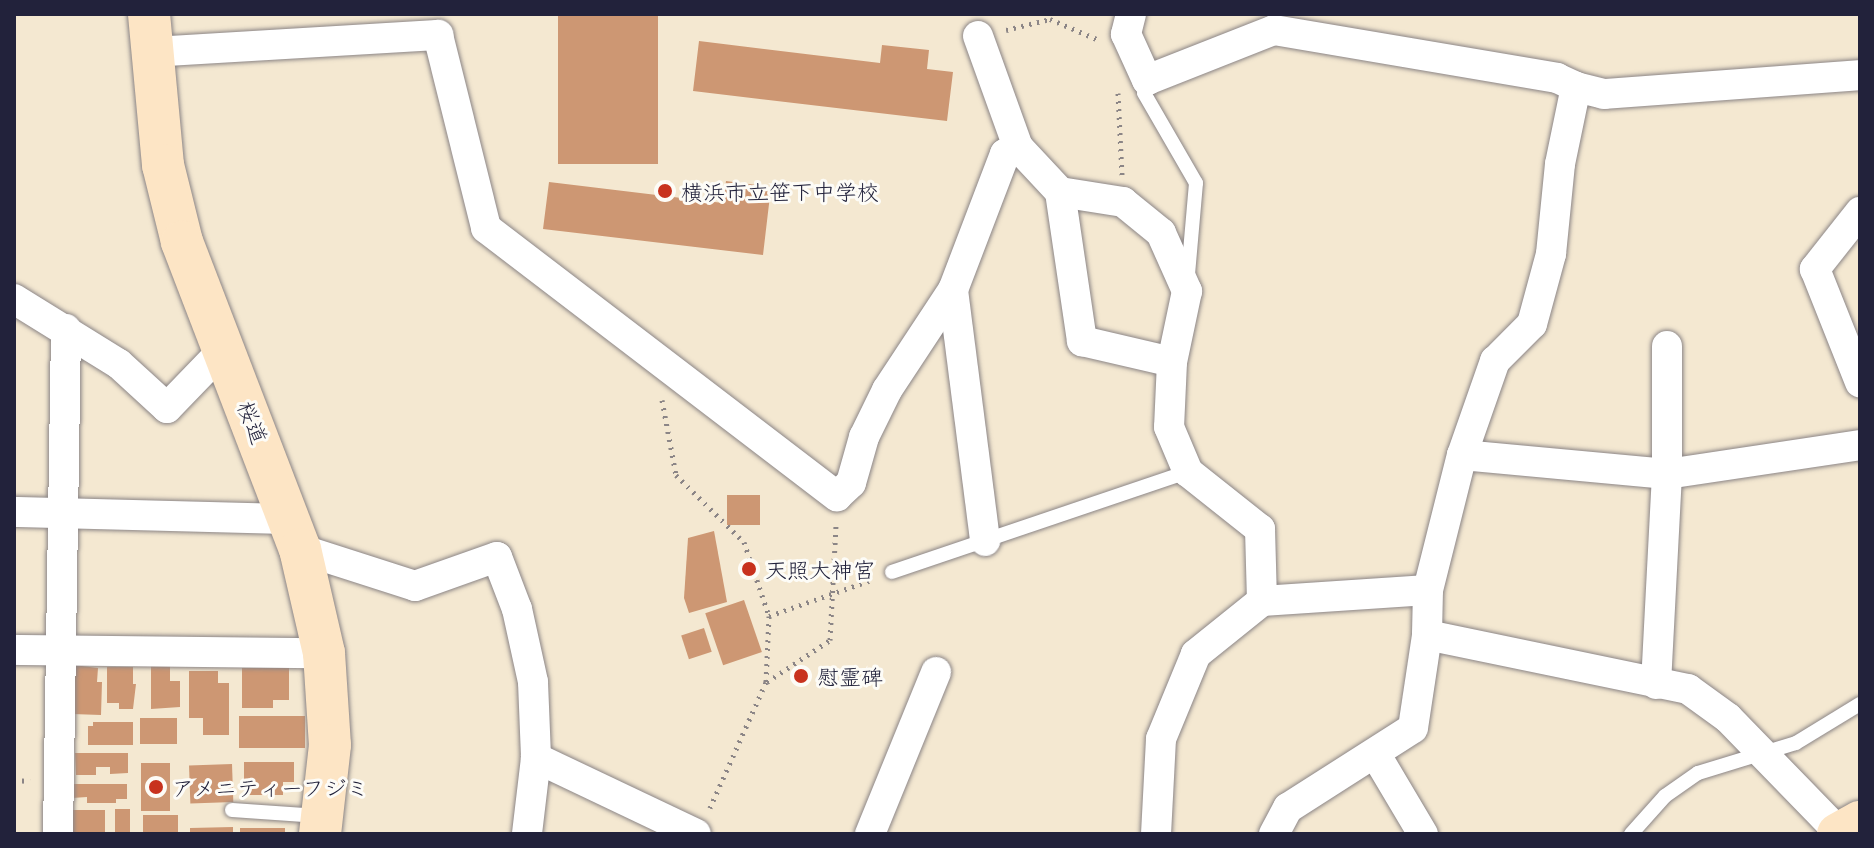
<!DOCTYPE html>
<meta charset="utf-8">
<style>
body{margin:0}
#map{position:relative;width:1874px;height:848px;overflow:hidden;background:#f4e8d1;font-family:"Playpen Sans","Klee One",sans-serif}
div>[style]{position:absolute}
.building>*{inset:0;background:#cd9773;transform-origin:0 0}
.path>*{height:5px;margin-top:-2.5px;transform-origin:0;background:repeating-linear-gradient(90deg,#8b8586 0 2px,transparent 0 8px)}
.roads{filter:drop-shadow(0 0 2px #8b8586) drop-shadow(0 0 2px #8b8586)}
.lane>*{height:14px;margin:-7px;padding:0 7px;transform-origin:7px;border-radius:7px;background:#fff}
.street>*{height:30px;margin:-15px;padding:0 15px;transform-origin:15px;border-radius:15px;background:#fff}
.secondary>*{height:42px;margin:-21px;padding:0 21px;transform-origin:21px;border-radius:21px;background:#fde5c5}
.dots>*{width:22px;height:22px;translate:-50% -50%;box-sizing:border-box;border:4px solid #fdfcf7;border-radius:50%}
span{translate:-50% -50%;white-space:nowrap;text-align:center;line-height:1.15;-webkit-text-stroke:6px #fdfcf7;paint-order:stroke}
.poi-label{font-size:22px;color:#22223b}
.left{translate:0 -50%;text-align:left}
.street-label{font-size:22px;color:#22223b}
.frame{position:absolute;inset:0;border:16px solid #22223b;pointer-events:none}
</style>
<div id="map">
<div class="building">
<div style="left:558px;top:14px;width:100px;height:150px"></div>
<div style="clip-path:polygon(699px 41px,880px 63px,882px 45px,929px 50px,927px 69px,953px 72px,947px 121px,693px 91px)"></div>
<div style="clip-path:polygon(726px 181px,771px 187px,763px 255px,543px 229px,549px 182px,723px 203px)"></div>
<div style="left:760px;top:495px;width:30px;height:33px;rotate:90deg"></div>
<div style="clip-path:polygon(714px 531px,727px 602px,689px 613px,684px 598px,688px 538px)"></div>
<div style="left:744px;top:600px;width:55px;height:41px;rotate:71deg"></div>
<div style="left:704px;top:628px;width:25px;height:24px;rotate:72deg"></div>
<div style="clip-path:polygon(151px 663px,170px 663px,170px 681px,180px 681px,180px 707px,151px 709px)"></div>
<div style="clip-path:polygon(73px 665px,98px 668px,97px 682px,102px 682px,101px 715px,72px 714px)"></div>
<div style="clip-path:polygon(107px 667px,133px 667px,133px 684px,136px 684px,133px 709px,119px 709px,119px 703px,107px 703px)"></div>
<div style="clip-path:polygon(242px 668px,289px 668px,289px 700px,273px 700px,273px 708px,242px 708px)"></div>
<div style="clip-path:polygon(189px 671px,218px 671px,218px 683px,229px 683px,229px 735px,203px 735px,203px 718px,189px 718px)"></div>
<div style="left:239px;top:716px;width:66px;height:32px"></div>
<div style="left:140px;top:718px;width:37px;height:26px"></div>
<div style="clip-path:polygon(93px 722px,133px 722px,133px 745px,88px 745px,88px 726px,93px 726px)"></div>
<div style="clip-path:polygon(75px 753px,128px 753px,128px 773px,110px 774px,110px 767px,96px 767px,96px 775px,76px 775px)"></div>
<div style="clip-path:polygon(244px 762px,294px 762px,294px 782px,283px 782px,283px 795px,244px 795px)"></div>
<div style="left:170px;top:763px;width:48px;height:29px;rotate:90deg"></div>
<div style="left:232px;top:764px;width:38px;height:43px;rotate:88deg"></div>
<div style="clip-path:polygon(72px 784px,127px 784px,127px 799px,116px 799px,116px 803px,87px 803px,87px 797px,72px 798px)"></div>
<div style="left:115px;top:809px;width:15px;height:25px"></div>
<div style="left:71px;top:810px;width:34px;height:24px"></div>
<div style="left:143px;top:815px;width:35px;height:19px"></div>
<div style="clip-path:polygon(233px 827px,233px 834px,190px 834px,190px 828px)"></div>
<div style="left:240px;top:828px;width:45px;height:6px"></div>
</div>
<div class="path">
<div style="left:1006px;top:30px;width:45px;rotate:-14deg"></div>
<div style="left:1050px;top:19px;width:53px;rotate:23.2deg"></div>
<div style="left:1118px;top:93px;width:82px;rotate:87.2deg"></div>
<div style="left:662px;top:400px;width:76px;rotate:79.4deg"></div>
<div style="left:676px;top:475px;width:95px;rotate:44.6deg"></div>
<div style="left:744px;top:542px;width:78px;rotate:71.3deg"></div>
<div style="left:769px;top:616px;width:66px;rotate:92.6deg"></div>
<div style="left:766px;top:682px;width:138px;rotate:114deg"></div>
<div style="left:769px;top:616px;width:111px;rotate:-19.4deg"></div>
<div style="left:767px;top:682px;width:76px;rotate:-33.7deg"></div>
<div style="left:830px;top:640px;width:114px;rotate:-87deg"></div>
<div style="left:14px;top:780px;width:16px;rotate:4deg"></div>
</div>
<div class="roads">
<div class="lane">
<div style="left:1147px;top:80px;width:13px;rotate:103deg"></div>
<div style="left:1144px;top:93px;width:104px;rotate:60deg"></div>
<div style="left:1196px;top:183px;width:92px;rotate:95deg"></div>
<div style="left:892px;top:572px;width:312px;rotate:-18.7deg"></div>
<div style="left:232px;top:810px;width:87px;rotate:3.9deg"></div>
<div style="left:1631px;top:834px;width:51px;rotate:-48.2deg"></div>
<div style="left:1665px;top:796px;width:40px;rotate:-34.9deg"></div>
<div style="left:1698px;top:773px;width:102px;rotate:-17deg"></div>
<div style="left:1796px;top:743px;width:75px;rotate:-31.4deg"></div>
</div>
<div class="street">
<div style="left:1131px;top:14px;width:21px;rotate:104deg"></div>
<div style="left:1126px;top:34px;width:51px;rotate:65.5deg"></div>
<div style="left:1147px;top:80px;width:136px;rotate:-21.5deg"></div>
<div style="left:1274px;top:30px;width:287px;rotate:9.6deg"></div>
<div style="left:1557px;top:78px;width:21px;rotate:25deg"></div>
<div style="left:978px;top:36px;width:118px;rotate:70.2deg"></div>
<div style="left:1018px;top:147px;width:62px;rotate:47deg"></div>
<div style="left:1060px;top:192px;width:64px;rotate:9deg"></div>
<div style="left:1123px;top:202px;width:49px;rotate:39.2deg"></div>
<div style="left:1161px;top:233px;width:64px;rotate:65.9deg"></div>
<div style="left:1187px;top:291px;width:73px;rotate:101.9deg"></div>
<div style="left:1172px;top:362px;width:65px;rotate:92.6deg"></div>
<div style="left:1169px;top:427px;width:49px;rotate:67.1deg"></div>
<div style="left:1188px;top:472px;width:92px;rotate:38.4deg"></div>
<div style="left:1260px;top:529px;width:72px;rotate:88.4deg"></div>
<div style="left:1262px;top:601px;width:85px;rotate:141.2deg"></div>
<div style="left:1196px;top:654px;width:92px;rotate:112.4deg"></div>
<div style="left:1161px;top:739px;width:95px;rotate:93deg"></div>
<div style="left:152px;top:52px;width:287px;rotate:-3.4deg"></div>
<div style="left:438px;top:35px;width:199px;rotate:76deg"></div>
<div style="left:486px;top:228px;width:442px;rotate:37.4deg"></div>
<div style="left:837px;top:496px;width:19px;rotate:-43deg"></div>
<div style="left:851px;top:483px;width:48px;rotate:-74.2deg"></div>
<div style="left:864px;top:437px;width:52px;rotate:-63.9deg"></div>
<div style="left:887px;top:390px;width:120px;rotate:-56.6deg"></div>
<div style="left:953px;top:290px;width:146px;rotate:-69.1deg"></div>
<div style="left:1005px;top:154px;width:15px;rotate:-28deg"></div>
<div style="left:1060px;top:192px;width:151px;rotate:81.6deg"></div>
<div style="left:1082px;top:341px;width:92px;rotate:13.1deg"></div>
<div style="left:1860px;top:212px;width:73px;rotate:128.3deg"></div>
<div style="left:1815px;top:269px;width:122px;rotate:68.3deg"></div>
<div style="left:953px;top:290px;width:253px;rotate:82.7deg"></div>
<div style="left:14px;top:299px;width:123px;rotate:31.8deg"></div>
<div style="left:119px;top:364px;width:65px;rotate:42.5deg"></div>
<div style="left:167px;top:408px;width:82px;rotate:-46deg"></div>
<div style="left:1462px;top:455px;width:206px;rotate:5.3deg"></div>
<div style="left:1667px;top:474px;width:195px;rotate:-8.5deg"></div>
<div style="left:14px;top:512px;width:276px;rotate:1.5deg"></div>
<div style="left:300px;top:549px;width:121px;rotate:17.8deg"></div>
<div style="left:415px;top:586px;width:87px;rotate:-19.5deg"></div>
<div style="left:497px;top:557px;width:56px;rotate:69deg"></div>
<div style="left:517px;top:609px;width:75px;rotate:77.6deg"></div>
<div style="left:533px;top:682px;width:76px;rotate:87.7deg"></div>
<div style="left:536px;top:758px;width:77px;rotate:96.8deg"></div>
<div style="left:1428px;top:590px;width:139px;rotate:-75.9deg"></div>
<div style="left:1462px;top:455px;width:100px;rotate:-70.7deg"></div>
<div style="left:1495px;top:361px;width:52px;rotate:-45deg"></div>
<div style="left:1532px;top:324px;width:73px;rotate:-74.8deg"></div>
<div style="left:1551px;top:254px;width:90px;rotate:-84.3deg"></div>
<div style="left:1560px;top:164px;width:79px;rotate:-78.3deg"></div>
<div style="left:1576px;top:87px;width:29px;rotate:14deg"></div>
<div style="left:1604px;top:94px;width:257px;rotate:-4.2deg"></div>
<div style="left:1262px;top:601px;width:166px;rotate:-3.8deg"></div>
<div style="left:1428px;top:590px;width:45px;rotate:91.3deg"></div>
<div style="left:1427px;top:635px;width:267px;rotate:11.7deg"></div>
<div style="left:1688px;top:689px;width:49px;rotate:35.9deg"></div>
<div style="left:1728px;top:718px;width:161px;rotate:45.8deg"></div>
<div style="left:14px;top:650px;width:310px;rotate:0.6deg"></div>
<div style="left:1656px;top:684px;width:210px;rotate:-87deg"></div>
<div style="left:1667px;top:474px;width:128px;rotate:-90deg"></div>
<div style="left:1376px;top:755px;width:92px;rotate:59.3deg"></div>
<div style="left:536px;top:758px;width:177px;rotate:25.4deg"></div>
<div style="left:58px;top:834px;width:505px;rotate:-89.09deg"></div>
<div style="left:870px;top:834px;width:175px;rotate:-67.8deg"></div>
<div style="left:1274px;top:834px;width:30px;rotate:-62deg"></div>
<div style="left:1288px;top:808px;width:148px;rotate:-32.6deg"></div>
<div style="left:1413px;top:728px;width:94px;rotate:-81.4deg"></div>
</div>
<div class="secondary">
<div style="left:149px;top:14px;width:152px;rotate:84.7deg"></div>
<div style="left:163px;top:165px;width:79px;rotate:76.1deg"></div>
<div style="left:182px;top:242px;width:329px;rotate:69deg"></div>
<div style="left:300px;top:549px;width:107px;rotate:77deg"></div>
<div style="left:324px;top:653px;width:92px;rotate:86.3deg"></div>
<div style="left:330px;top:745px;width:90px;rotate:96.4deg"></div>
<div style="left:1838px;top:834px;width:25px;rotate:-29deg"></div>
</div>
</div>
<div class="dots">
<div style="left:665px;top:191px;background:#c8321e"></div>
<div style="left:749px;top:569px;background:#c8321e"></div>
<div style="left:801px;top:676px;background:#c8321e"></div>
<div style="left:156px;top:787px;background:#c8321e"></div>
</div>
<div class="poi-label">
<span class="left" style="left:681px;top:191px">横浜市立笹下中学校</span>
<span class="left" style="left:765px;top:569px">天照大神宮</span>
<span class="left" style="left:817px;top:676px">慰霊碑</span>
<span class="left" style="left:172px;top:787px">アメニティーフジミ</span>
</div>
<div class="street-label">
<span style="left:254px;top:422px;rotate:68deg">桜道</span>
</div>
<div class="frame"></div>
</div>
